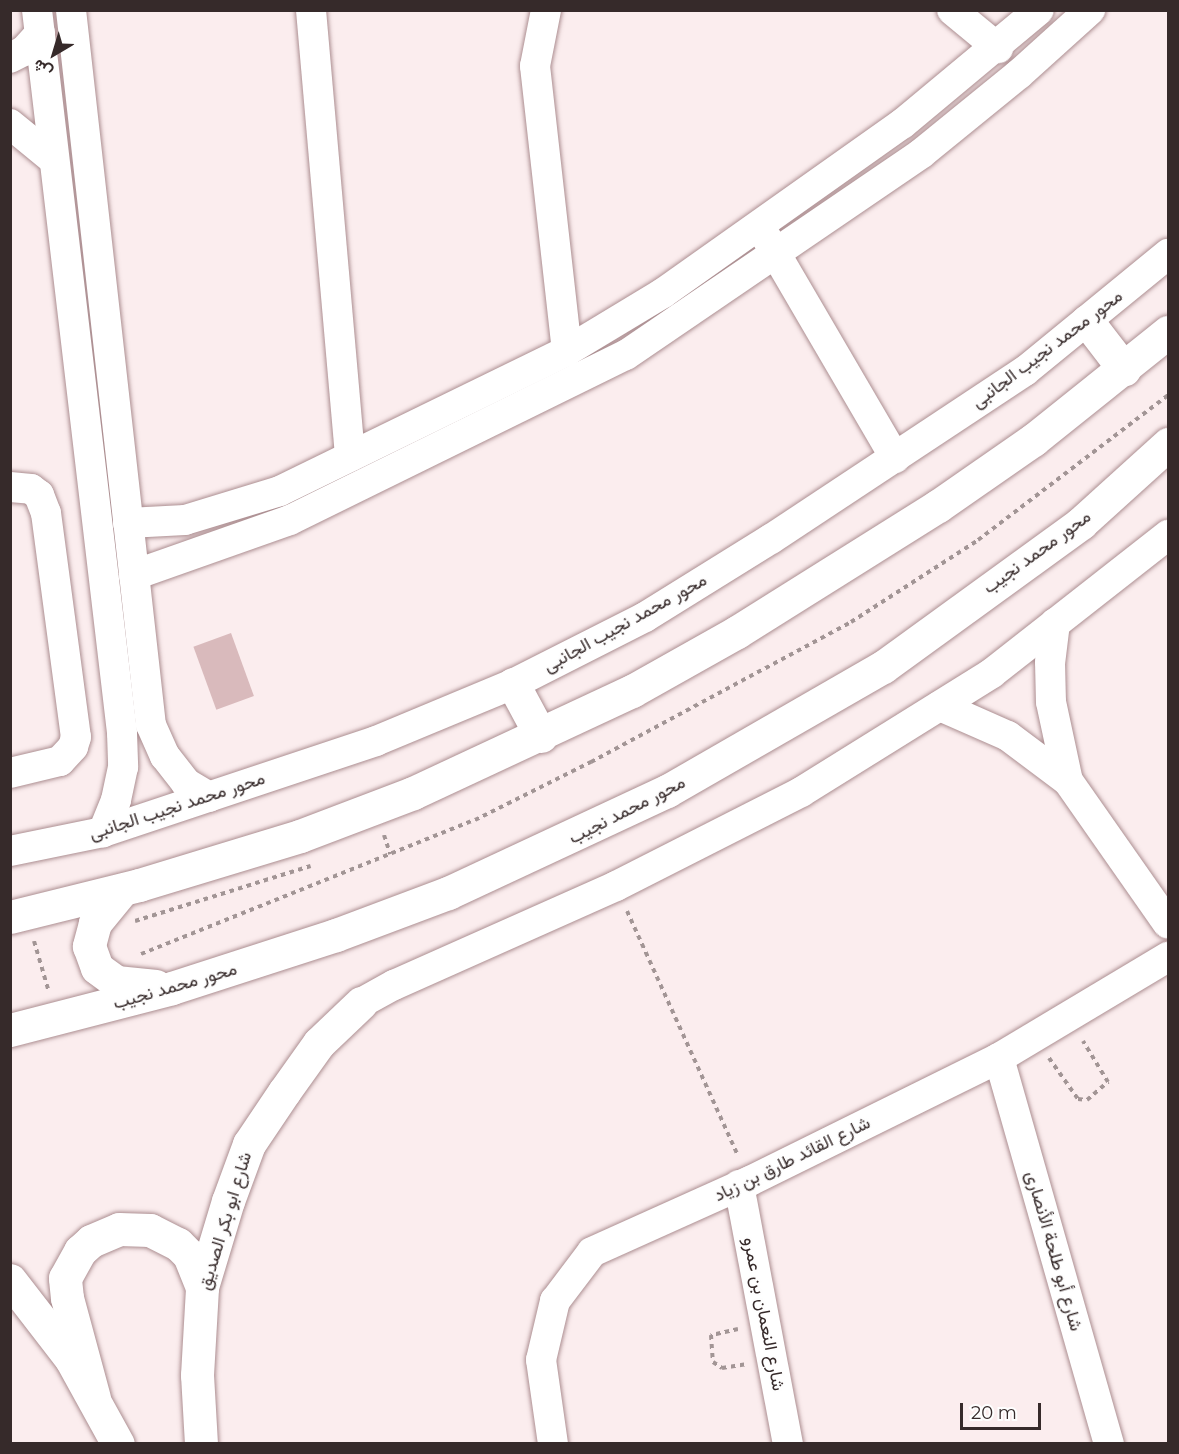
<!DOCTYPE html>
<meta charset="utf-8">
<style>
body{margin:0}
#map{position:relative;width:1179px;height:1454px;overflow:hidden;background:#fbedee;font-family:Montserrat,Vazirmatn,sans-serif}
div>[style]{position:absolute}
.building>*{inset:0;background:#d9babc;transform-origin:0 0}
.path>*{height:4px;margin-top:-2px;transform-origin:0;background:repeating-linear-gradient(90deg,#a29595 0 4.5px,transparent 0 9px)}
.roads{filter:drop-shadow(0 0 2px #ac8e91) drop-shadow(0 0 2px #ac8e91)}
.minor>*{height:30px;margin:-15px;padding:0 15px;transform-origin:15px;border-radius:15px;background:#fff}
.major>*{height:33px;margin:-16.5px;padding:0 16.5px;transform-origin:16.5px;border-radius:16.5px;background:#fff}
span{translate:-50% -50%;white-space:nowrap;text-align:center;line-height:1.15;-webkit-text-stroke:4.5px #fefefe;paint-order:stroke}
.street-label{font-size:18px;color:#362a2a}
.frame{position:absolute;inset:0;border:12px solid #362a2a;pointer-events:none}
.north{position:absolute;left:24px;top:24px;width:60px;height:60px;-webkit-text-stroke:4px #fefefe;paint-order:stroke;rotate:218deg;font-size:16px;font-weight:700;line-height:24px;text-align:center;color:#362a2a}
.north::after{content:'';display:block;margin:auto;width:21px;height:27px;background:#362a2a;clip-path:polygon(50% 0,100% 100%,50% 72%,0 100%)}
.scale{position:absolute;left:960px;top:1403px;width:81px;height:27px;box-sizing:border-box;border:3px solid #362a2a;border-top:0;padding-left:8px;font-size:18px;line-height:21px;white-space:nowrap;color:#362a2a;-webkit-text-stroke:4px #fefefe;paint-order:stroke}
</style>
<div id="map">
<div class="building">
<div style="left:231px;top:633px;width:67px;height:40px;rotate:70deg"></div>
</div>
<div class="path">
<div style="left:384px;top:835px;width:20px;rotate:72deg"></div>
<div style="left:627px;top:911px;width:269px;rotate:65.6deg"></div>
<div style="left:135px;top:921px;width:184px;rotate:-17.4deg"></div>
<div style="left:34px;top:941px;width:50px;rotate:73.7deg"></div>
<div style="left:141px;top:954px;width:360px;rotate:-21.9deg"></div>
<div style="left:475px;top:820px;width:130px;rotate:-26.6deg"></div>
<div style="left:591px;top:762px;width:295px;rotate:-28.3deg"></div>
<div style="left:851px;top:622px;width:151px;rotate:-32.8deg"></div>
<div style="left:978px;top:540px;width:239px;rotate:-37.3deg"></div>
<div style="left:1049px;top:1058px;width:50px;rotate:54.7deg"></div>
<div style="left:1078px;top:1099px;width:9px;rotate:6deg"></div>
<div style="left:1087px;top:1100px;width:28px;rotate:-41deg"></div>
<div style="left:1108px;top:1082px;width:48px;rotate:-121.4deg"></div>
<div style="left:738px;top:1329px;width:28px;rotate:167deg"></div>
<div style="left:711px;top:1335px;width:27px;rotate:86deg"></div>
<div style="left:713px;top:1362px;width:11px;rotate:34deg"></div>
<div style="left:722px;top:1368px;width:24px;rotate:-9deg"></div>
</div>
<div class="roads">
<div class="minor">
<div style="left:37px;top:10px;width:728px;rotate:83.29deg"></div>
<div style="left:122px;top:733px;width:34px;rotate:88deg"></div>
<div style="left:123px;top:767px;width:34px;rotate:102deg"></div>
<div style="left:116px;top:800px;width:35px;rotate:112deg"></div>
<div style="left:71px;top:10px;width:719px;rotate:83.62deg"></div>
<div style="left:151px;top:725px;width:34px;rotate:66deg"></div>
<div style="left:165px;top:756px;width:34px;rotate:52deg"></div>
<div style="left:186px;top:783px;width:27px;rotate:31deg"></div>
<div style="left:311px;top:10px;width:448px;rotate:85deg"></div>
<div style="left:546px;top:10px;width:57px;rotate:101.1deg"></div>
<div style="left:535px;top:66px;width:287px;rotate:83.6deg"></div>
<div style="left:952px;top:10px;width:60px;rotate:39.6deg"></div>
<div style="left:10px;top:58px;width:16px;rotate:-27deg"></div>
<div style="left:24px;top:51px;width:24px;rotate:-48deg"></div>
<div style="left:10px;top:124px;width:57px;rotate:39.3deg"></div>
<div style="left:766px;top:237px;width:256px;rotate:59.7deg"></div>
<div style="left:10px;top:487px;width:21px;rotate:5deg"></div>
<div style="left:31px;top:489px;width:10px;rotate:37deg"></div>
<div style="left:39px;top:495px;width:19px;rotate:69deg"></div>
<div style="left:46px;top:513px;width:226px;rotate:82.4deg"></div>
<div style="left:76px;top:737px;width:10px;rotate:107deg"></div>
<div style="left:73px;top:747px;width:19px;rotate:133deg"></div>
<div style="left:60px;top:761px;width:51px;rotate:166.5deg"></div>
<div style="left:128px;top:523px;width:57px;rotate:-3deg"></div>
<div style="left:185px;top:520px;width:99px;rotate:-17deg"></div>
<div style="left:280px;top:491px;width:319px;rotate:-26deg"></div>
<div style="left:567px;top:351px;width:112px;rotate:-31.1deg"></div>
<div style="left:663px;top:293px;width:293px;rotate:-35.3deg"></div>
<div style="left:902px;top:124px;width:178px;rotate:-39.8deg"></div>
<div style="left:134px;top:575px;width:165px;rotate:-19.4deg"></div>
<div style="left:290px;top:520px;width:374px;rotate:-26.2deg"></div>
<div style="left:626px;top:355px;width:358px;rotate:-34.3deg"></div>
<div style="left:922px;top:153px;width:125px;rotate:-39.2deg"></div>
<div style="left:1019px;top:74px;width:96px;rotate:-42deg"></div>
<div style="left:1055px;top:623px;width:39px;rotate:97deg"></div>
<div style="left:1050px;top:662px;width:40px;rotate:88.6deg"></div>
<div style="left:1051px;top:702px;width:81px;rotate:77.9deg"></div>
<div style="left:940px;top:706px;width:74px;rotate:23.8deg"></div>
<div style="left:1008px;top:736px;width:75px;rotate:36.9deg"></div>
<div style="left:1068px;top:781px;width:174px;rotate:55deg"></div>
<div style="left:10px;top:851px;width:95px;rotate:-11.5deg"></div>
<div style="left:103px;top:832px;width:288px;rotate:-18.4deg"></div>
<div style="left:376px;top:741px;width:148px;rotate:-22.6deg"></div>
<div style="left:513px;top:684px;width:148px;rotate:-26.9deg"></div>
<div style="left:645px;top:617px;width:148px;rotate:-31.8deg"></div>
<div style="left:771px;top:539px;width:305px;rotate:-33.5deg"></div>
<div style="left:1025px;top:371px;width:185px;rotate:-39.3deg"></div>
<div style="left:361px;top:1003px;width:38px;rotate:-29deg"></div>
<div style="left:394px;top:985px;width:243px;rotate:-24deg"></div>
<div style="left:616px;top:886px;width:208px;rotate:-26.9deg"></div>
<div style="left:801px;top:792px;width:225px;rotate:-31.9deg"></div>
<div style="left:992px;top:673px;width:224px;rotate:-38.1deg"></div>
<div style="left:999px;top:1058px;width:401px;rotate:74.1deg"></div>
<div style="left:739px;top:1185px;width:264px;rotate:79.3deg"></div>
<div style="left:553px;top:1444px;width:85px;rotate:-98.1deg"></div>
<div style="left:541px;top:1360px;width:61px;rotate:-76.7deg"></div>
<div style="left:555px;top:1301px;width:61px;rotate:-52.9deg"></div>
<div style="left:592px;top:1252px;width:173px;rotate:-24.2deg"></div>
<div style="left:750px;top:1181px;width:278px;rotate:-26.3deg"></div>
<div style="left:999px;top:1058px;width:197px;rotate:-30.9deg"></div>
</div>
<div class="major">
<div style="left:1087px;top:321px;width:61px;rotate:52.4deg"></div>
<div style="left:513px;top:684px;width:59px;rotate:61.7deg"></div>
<div style="left:122px;top:890px;width:43px;rotate:129.3deg"></div>
<div style="left:95px;top:923px;width:24px;rotate:105deg"></div>
<div style="left:89px;top:946px;width:23px;rotate:70deg"></div>
<div style="left:97px;top:968px;width:24px;rotate:36deg"></div>
<div style="left:116px;top:982px;width:40px;rotate:5.7deg"></div>
<div style="left:10px;top:917px;width:133px;rotate:-13.9deg"></div>
<div style="left:139px;top:885px;width:168px;rotate:-16.9deg"></div>
<div style="left:300px;top:836px;width:121px;rotate:-20.8deg"></div>
<div style="left:413px;top:793px;width:242px;rotate:-25deg"></div>
<div style="left:632px;top:691px;width:120px;rotate:-29.3deg"></div>
<div style="left:737px;top:632px;width:237px;rotate:-32.1deg"></div>
<div style="left:938px;top:506px;width:116px;rotate:-34.8deg"></div>
<div style="left:1033px;top:440px;width:173px;rotate:-38.7deg"></div>
<div style="left:10px;top:1030px;width:167px;rotate:-14.5deg"></div>
<div style="left:172px;top:988px;width:172px;rotate:-17.9deg"></div>
<div style="left:336px;top:935px;width:120px;rotate:-20.6deg"></div>
<div style="left:448px;top:893px;width:242px;rotate:-25deg"></div>
<div style="left:667px;top:791px;width:249px;rotate:-29.9deg"></div>
<div style="left:883px;top:667px;width:245px;rotate:-36deg"></div>
<div style="left:1081px;top:523px;width:118px;rotate:-42.2deg"></div>
<div style="left:10px;top:1280px;width:100px;rotate:52.3deg"></div>
<div style="left:71px;top:1359px;width:97px;rotate:61.1deg"></div>
<div style="left:94px;top:1398px;width:104px;rotate:-105.1deg"></div>
<div style="left:67px;top:1298px;width:20px;rotate:-96deg"></div>
<div style="left:65px;top:1278px;width:31px;rotate:-61deg"></div>
<div style="left:80px;top:1251px;width:15px;rotate:-42deg"></div>
<div style="left:91px;top:1241px;width:30px;rotate:-23deg"></div>
<div style="left:119px;top:1229px;width:31px;rotate:2deg"></div>
<div style="left:150px;top:1230px;width:31px;rotate:27deg"></div>
<div style="left:178px;top:1244px;width:16px;rotate:45deg"></div>
<div style="left:189px;top:1255px;width:35px;rotate:68deg"></div>
<div style="left:201px;top:1444px;width:69px;rotate:-93.3deg"></div>
<div style="left:197px;top:1375px;width:88px;rotate:-86.7deg"></div>
<div style="left:202px;top:1287px;width:90px;rotate:-73.2deg"></div>
<div style="left:228px;top:1201px;width:61px;rotate:-69.8deg"></div>
<div style="left:249px;top:1144px;width:63px;rotate:-56.1deg"></div>
<div style="left:284px;top:1092px;width:60px;rotate:-54.5deg"></div>
<div style="left:319px;top:1043px;width:58px;rotate:-43.6deg"></div>
</div>
</div>
<div class="street-label">
<span style="left:1047px;top:349px;rotate:-37deg">محور محمد نجيب الجانبى</span>
<span style="left:1037px;top:552px;rotate:-36deg">محور محمد نجيب</span>
<span style="left:625px;top:623px;rotate:-29deg">محور محمد نجيب الجانبى</span>
<span style="left:177px;top:806px;rotate:-18deg">محور محمد نجيب الجانبى</span>
<span style="left:627px;top:810px;rotate:-27deg">محور محمد نجيب</span>
<span style="left:175px;top:986px;rotate:-16deg">محور محمد نجيب</span>
<span style="left:792px;top:1159px;rotate:-26deg">شارع القائد طارق بن زياد</span>
<span style="left:225px;top:1221px;rotate:-73deg">شارع ابو بكر الصديق</span>
<span style="left:1054px;top:1251px;rotate:74deg">شارع أبو طلحة الأنصارى</span>
<span style="left:764px;top:1314px;rotate:79deg">شارع النعمان بن عمرو</span>
</div>
<div class="frame"></div>
<div class="north">ش</div>
<div class="scale">20 m</div>
</div>
